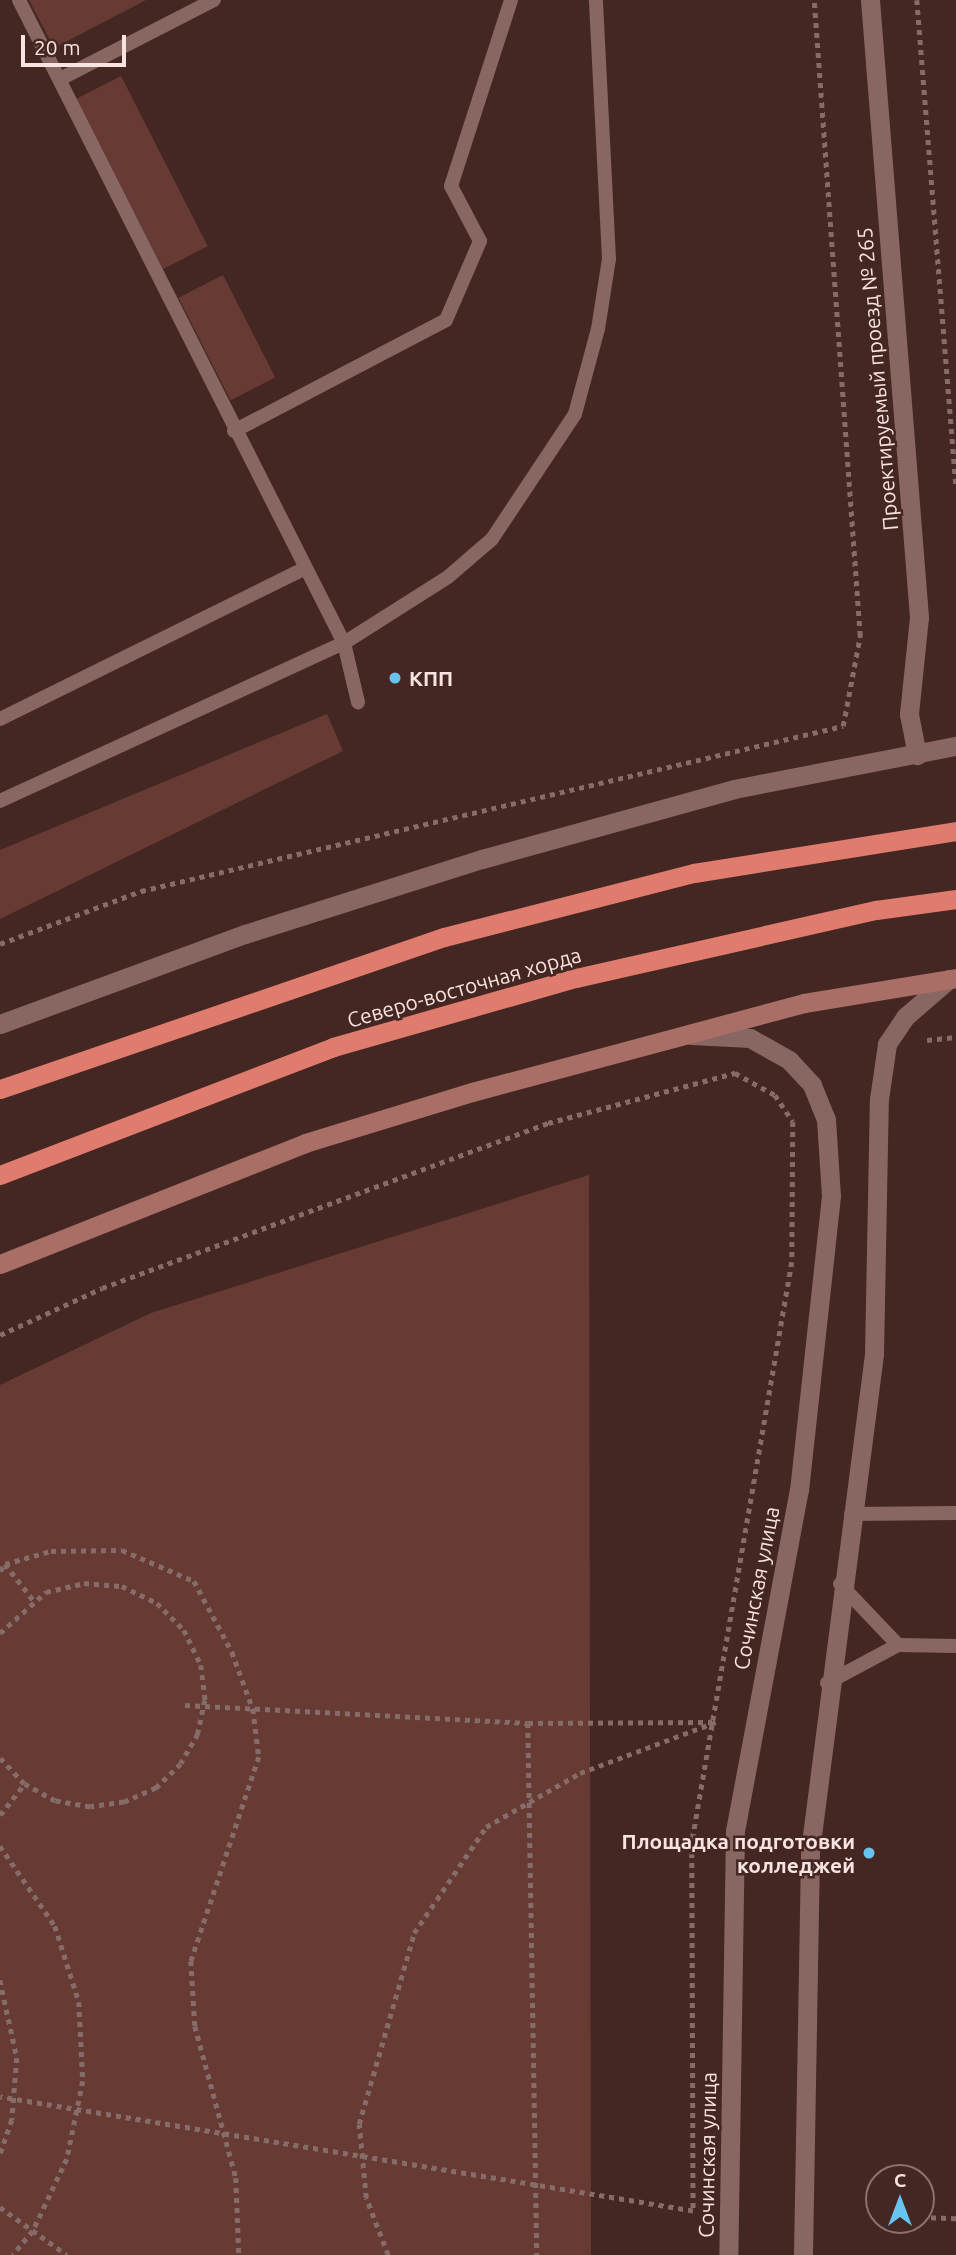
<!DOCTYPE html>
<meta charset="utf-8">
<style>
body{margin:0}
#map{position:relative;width:956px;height:2255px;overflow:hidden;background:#442722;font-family:Ubuntu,sans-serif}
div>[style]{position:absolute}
.green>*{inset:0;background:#673b34;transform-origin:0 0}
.path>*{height:4.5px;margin-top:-2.25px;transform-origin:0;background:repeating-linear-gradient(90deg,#866c68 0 5px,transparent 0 10px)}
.service>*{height:14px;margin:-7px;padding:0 7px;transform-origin:7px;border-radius:7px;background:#886661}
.minor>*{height:19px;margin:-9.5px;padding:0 9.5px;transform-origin:9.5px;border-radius:9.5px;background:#886661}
.tertiary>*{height:19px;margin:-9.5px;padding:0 9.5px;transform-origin:9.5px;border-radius:9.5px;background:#886661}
.secondary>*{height:19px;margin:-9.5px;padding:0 9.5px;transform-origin:9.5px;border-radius:9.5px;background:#a96e66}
.trunk>*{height:19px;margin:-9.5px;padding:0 9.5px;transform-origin:9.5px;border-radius:9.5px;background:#e07c6e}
.dots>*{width:19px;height:19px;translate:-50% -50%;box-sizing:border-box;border:4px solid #442722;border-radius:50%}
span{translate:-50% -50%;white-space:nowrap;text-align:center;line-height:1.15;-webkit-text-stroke:5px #442722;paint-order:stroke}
.street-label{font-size:21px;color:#f7e3e0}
.poi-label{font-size:21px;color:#f7e3e0;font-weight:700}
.left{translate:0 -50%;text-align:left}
.right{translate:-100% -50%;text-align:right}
.north{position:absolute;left:865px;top:2164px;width:70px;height:70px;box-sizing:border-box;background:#442722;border:2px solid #8c726e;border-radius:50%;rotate:0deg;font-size:19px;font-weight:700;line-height:28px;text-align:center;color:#f7e3e0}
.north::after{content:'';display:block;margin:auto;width:24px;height:32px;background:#66c4ef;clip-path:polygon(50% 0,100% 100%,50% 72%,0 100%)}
.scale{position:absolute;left:21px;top:35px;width:105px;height:32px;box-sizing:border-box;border:4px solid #f7e3e0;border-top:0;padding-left:9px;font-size:21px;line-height:24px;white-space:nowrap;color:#f7e3e0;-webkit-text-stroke:5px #442722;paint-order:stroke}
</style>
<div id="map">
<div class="green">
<div style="clip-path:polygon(29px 0,146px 0,54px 48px)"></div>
<div style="left:121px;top:76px;width:191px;height:50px;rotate:63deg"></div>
<div style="left:223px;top:275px;width:115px;height:50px;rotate:63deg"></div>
<div style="clip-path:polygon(327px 714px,343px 751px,0 919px,0 850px)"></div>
<div style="clip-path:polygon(589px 1175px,591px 2255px,0 2255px,0 1385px,151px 1313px)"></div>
</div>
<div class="path">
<div style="left:917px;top:0;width:486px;rotate:85.4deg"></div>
<div style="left:0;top:944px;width:151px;rotate:-20.6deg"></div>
<div style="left:141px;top:891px;width:721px;rotate:-13.23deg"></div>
<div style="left:843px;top:726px;width:92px;rotate:-79.3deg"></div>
<div style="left:860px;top:636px;width:638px;rotate:-94.14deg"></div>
<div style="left:927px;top:1040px;width:29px;rotate:-6deg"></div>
<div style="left:0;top:1335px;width:112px;rotate:-24.7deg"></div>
<div style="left:102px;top:1288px;width:476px;rotate:-20.3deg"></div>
<div style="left:548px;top:1123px;width:194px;rotate:-15deg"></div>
<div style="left:735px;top:1073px;width:46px;rotate:28.8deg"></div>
<div style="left:775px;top:1095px;width:32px;rotate:56deg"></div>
<div style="left:793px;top:1122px;width:140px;rotate:90.4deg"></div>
<div style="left:792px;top:1262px;width:590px;rotate:99.77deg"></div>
<div style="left:692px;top:1843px;width:368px;rotate:89.8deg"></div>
<div style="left:693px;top:2211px;width:702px;rotate:-170.66deg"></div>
<div style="left:5px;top:1564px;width:47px;rotate:51.9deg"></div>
<div style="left:0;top:1571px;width:9px;rotate:-54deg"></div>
<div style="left:5px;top:1564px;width:48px;rotate:-15.8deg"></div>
<div style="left:51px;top:1551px;width:71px;rotate:-0.8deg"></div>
<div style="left:122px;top:1550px;width:78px;rotate:23.3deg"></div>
<div style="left:194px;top:1581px;width:81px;rotate:61.8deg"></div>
<div style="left:232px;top:1652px;width:61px;rotate:69.8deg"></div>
<div style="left:253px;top:1709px;width:48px;rotate:82.9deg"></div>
<div style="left:259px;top:1757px;width:215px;rotate:108.4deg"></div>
<div style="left:191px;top:1961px;width:65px;rotate:86.5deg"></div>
<div style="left:195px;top:2026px;width:157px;rotate:74.9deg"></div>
<div style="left:236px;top:2178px;width:77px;rotate:87.8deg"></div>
<div style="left:0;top:1633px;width:62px;rotate:-41.7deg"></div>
<div style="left:46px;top:1592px;width:39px;rotate:-13deg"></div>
<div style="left:84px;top:1583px;width:38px;rotate:5deg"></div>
<div style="left:122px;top:1586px;width:39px;rotate:26deg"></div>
<div style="left:157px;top:1603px;width:38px;rotate:45deg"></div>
<div style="left:184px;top:1630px;width:39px;rotate:64deg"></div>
<div style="left:201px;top:1665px;width:35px;rotate:83deg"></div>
<div style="left:205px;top:1700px;width:35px;rotate:102deg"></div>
<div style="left:198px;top:1734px;width:34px;rotate:120deg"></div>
<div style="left:181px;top:1764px;width:35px;rotate:136deg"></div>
<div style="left:156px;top:1788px;width:35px;rotate:156deg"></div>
<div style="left:124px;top:1802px;width:34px;rotate:172deg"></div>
<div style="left:90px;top:1807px;width:36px;rotate:-170deg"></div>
<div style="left:55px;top:1801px;width:35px;rotate:-151deg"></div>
<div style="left:24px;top:1784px;width:35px;rotate:-133deg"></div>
<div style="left:185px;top:1705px;width:343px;rotate:3deg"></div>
<div style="left:528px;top:1723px;width:532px;rotate:89.03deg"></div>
<div style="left:528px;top:1723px;width:184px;rotate:-0.3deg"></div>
<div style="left:0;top:1815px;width:39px;rotate:-52deg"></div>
<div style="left:0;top:1846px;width:97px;rotate:55.5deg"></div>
<div style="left:55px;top:1926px;width:80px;rotate:72.5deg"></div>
<div style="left:79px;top:2002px;width:79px;rotate:87.1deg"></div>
<div style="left:83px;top:2081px;width:80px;rotate:101.6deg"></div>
<div style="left:67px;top:2159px;width:80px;rotate:115.3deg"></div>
<div style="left:33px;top:2231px;width:31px;rotate:130deg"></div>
<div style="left:0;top:1980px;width:80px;rotate:77.7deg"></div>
<div style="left:17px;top:2058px;width:62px;rotate:94.6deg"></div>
<div style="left:12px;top:2120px;width:36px;rotate:109deg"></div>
<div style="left:0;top:2207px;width:82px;rotate:35.6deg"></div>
<div style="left:875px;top:2214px;width:4px;rotate:14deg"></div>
<div style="left:921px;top:2217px;width:35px;rotate:2deg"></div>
<div style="left:388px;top:2255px;width:61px;rotate:-111.1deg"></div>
<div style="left:366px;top:2198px;width:74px;rotate:-95.4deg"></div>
<div style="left:359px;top:2124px;width:199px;rotate:-73.9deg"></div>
<div style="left:414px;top:1933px;width:128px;rotate:-55.8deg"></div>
<div style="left:486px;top:1827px;width:108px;rotate:-29.9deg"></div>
<div style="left:580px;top:1773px;width:145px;rotate:-20.6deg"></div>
</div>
<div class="service">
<div style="left:19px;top:0;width:720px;rotate:63.19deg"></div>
<div style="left:344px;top:643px;width:61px;rotate:76.7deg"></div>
<div style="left:60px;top:79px;width:173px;rotate:-27.2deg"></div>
<div style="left:234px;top:431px;width:239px;rotate:-27.6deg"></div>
<div style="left:446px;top:320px;width:86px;rotate:-66.7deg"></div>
<div style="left:480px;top:241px;width:62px;rotate:-117.8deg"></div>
<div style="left:451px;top:186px;width:195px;rotate:-72.1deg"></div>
<div style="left:0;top:719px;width:340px;rotate:-26.3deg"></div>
<div style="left:0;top:801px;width:379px;rotate:-24.7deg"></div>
<div style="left:344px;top:643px;width:123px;rotate:-32.4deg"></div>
<div style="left:448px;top:577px;width:58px;rotate:-40.8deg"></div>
<div style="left:492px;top:539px;width:150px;rotate:-56.4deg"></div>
<div style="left:575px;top:414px;width:88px;rotate:-74.9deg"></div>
<div style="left:598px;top:329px;width:71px;rotate:-81.1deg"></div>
<div style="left:609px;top:259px;width:259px;rotate:-92.9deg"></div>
<div style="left:851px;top:1514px;width:105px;rotate:-0.5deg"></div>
<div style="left:840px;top:1584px;width:84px;rotate:46.4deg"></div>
<div style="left:827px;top:1683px;width:81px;rotate:-28.2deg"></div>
<div style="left:898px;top:1645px;width:58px;rotate:1deg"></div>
</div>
<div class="minor">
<div style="left:870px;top:0;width:619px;rotate:85.46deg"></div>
<div style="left:919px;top:617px;width:98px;rotate:95.9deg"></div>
<div style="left:909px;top:714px;width:42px;rotate:79deg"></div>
</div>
<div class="tertiary">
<div style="left:0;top:1024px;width:261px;rotate:-20.2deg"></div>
<div style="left:245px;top:934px;width:249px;rotate:-17.6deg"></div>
<div style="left:482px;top:859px;width:262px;rotate:-15.5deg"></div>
<div style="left:734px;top:789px;width:226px;rotate:-11deg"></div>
<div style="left:691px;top:1035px;width:59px;rotate:2.9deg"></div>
<div style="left:750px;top:1038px;width:45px;rotate:29.4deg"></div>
<div style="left:789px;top:1060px;width:34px;rotate:47deg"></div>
<div style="left:812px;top:1085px;width:37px;rotate:68deg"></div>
<div style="left:826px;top:1119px;width:77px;rotate:86.3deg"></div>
<div style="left:831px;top:1196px;width:295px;rotate:96.2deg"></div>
<div style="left:799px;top:1489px;width:348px;rotate:100.6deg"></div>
<div style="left:735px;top:1831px;width:424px;rotate:90.9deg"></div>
<div style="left:803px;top:2255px;width:404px;rotate:-89deg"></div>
<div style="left:810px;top:1851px;width:501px;rotate:-82.66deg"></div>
<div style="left:874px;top:1354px;width:255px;rotate:-88.9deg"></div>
<div style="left:879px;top:1099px;width:56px;rotate:-81.7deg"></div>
<div style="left:887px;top:1044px;width:32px;rotate:-56deg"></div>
<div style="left:905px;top:1017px;width:58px;rotate:-40.8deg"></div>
</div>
<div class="secondary">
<div style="left:0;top:1264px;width:328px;rotate:-21.6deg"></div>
<div style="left:305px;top:1143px;width:175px;rotate:-17deg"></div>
<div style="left:472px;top:1092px;width:344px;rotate:-15deg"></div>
<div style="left:804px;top:1003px;width:154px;rotate:-9.3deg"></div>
</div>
<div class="trunk">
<div style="left:0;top:1089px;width:469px;rotate:-18.9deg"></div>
<div style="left:444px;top:937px;width:258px;rotate:-14.4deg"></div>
<div style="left:694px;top:873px;width:265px;rotate:-9.1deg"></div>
<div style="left:0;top:1175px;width:357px;rotate:-21deg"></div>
<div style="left:333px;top:1047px;width:253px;rotate:-15.9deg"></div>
<div style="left:576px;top:978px;width:308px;rotate:-12.8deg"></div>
<div style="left:876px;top:910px;width:81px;rotate:-7.8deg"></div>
</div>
<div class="dots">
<div style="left:395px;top:678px;background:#66c4ef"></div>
<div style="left:869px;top:1853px;background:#66c4ef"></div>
</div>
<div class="street-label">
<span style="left:877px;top:379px;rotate:-95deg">Проектируемый проезд № 265</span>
<span style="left:464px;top:987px;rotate:-16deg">Северо-восточная хорда</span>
<span style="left:756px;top:1588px;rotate:-79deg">Сочинская улица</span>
<span style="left:707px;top:2155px;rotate:-89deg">Сочинская улица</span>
</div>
<div class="poi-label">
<span class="left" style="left:409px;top:678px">КПП</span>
<span class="right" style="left:855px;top:1853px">Площадка подготовки<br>колледжей</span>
</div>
<div class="north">С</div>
<div class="scale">20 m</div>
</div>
